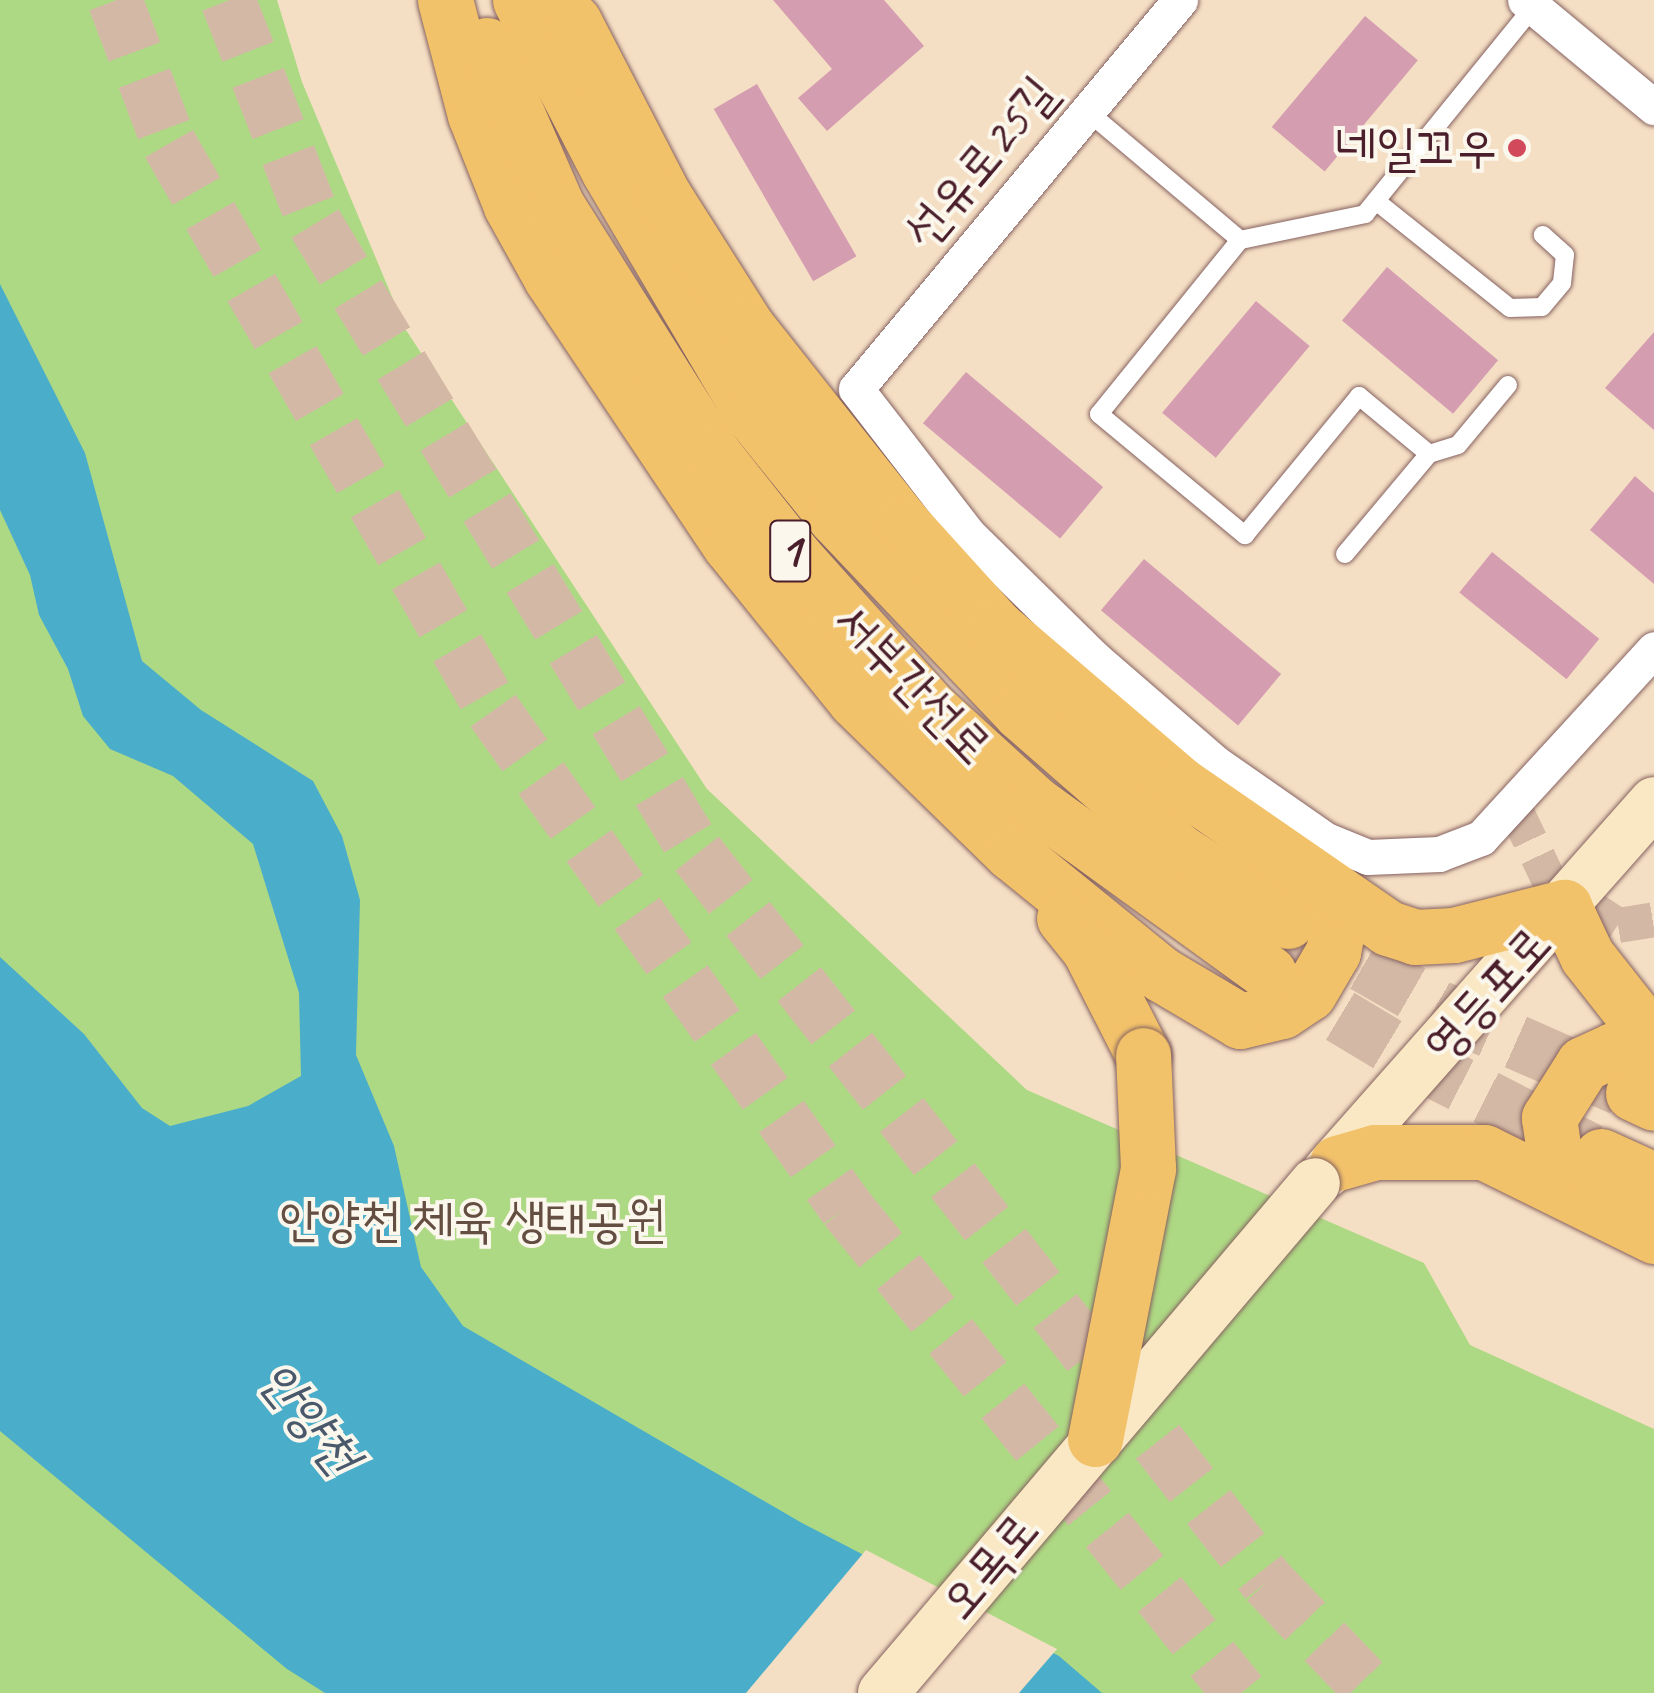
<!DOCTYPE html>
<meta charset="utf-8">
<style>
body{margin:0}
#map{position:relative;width:1654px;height:1693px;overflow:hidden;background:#f5dfc4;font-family:Caveat,"Poor Story",sans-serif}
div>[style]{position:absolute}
.green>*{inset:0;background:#aed984}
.water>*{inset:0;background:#4aadca}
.pier>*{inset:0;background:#f5dfc4}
.building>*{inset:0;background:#d49db0;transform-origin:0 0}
.street-tunnel>*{height:35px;margin-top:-17.5px;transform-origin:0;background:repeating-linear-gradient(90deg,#d3b9a5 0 35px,transparent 0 53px)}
.primary-tunnel>*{height:55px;margin-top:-27.5px;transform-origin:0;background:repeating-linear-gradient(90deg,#d3b9a5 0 55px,transparent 0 83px)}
.highway-tunnel>*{height:55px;margin-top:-27.5px;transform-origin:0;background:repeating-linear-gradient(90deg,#d3b9a5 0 55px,transparent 0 83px)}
.roads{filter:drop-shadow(0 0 2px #866261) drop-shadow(0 0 2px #866261)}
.lane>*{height:18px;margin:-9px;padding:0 9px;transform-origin:9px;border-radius:9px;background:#fff}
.street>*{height:35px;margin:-17.5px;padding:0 17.5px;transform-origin:17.5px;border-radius:17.5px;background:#fff}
.secondary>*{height:50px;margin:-25px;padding:0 25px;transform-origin:25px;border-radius:25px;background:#fae7c3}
.primary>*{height:55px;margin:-27.5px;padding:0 27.5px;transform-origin:27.5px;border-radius:27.5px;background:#f2c26a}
.bridges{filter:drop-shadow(0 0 2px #866261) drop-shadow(0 0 2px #866261)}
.secondary-bridge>*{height:50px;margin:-25px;padding:0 25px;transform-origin:25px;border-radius:25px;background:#fae7c3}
.primary-bridge>*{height:55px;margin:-27.5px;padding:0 27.5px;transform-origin:27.5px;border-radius:27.5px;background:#f2c26a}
.dots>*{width:28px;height:28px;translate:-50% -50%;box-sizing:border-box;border:5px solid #fbf7ec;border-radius:50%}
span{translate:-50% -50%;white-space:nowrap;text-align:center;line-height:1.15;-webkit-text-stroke:8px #fbf7ec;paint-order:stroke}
.shield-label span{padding:2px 8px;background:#fbf7ec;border:2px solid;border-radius:8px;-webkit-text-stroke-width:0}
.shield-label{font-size:48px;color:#4a1f2b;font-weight:700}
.poi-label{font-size:50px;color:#4a1f2b}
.right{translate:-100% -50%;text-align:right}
.street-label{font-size:50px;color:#4a1f2b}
.park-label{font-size:50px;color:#634e41}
.water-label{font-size:52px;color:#4a586b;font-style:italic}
</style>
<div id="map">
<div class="green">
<div style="clip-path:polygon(0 0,277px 0,302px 82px,406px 330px,707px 789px,1027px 1090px,1424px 1263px,1470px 1345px,1654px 1429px,1654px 1693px,0 1693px)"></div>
</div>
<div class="water">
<div style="clip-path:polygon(0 284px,85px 453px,142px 661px,201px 710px,313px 781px,342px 836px,360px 900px,356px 1055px,394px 1146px,421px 1267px,463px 1326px,802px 1523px,1059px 1656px,1102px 1693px,325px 1693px,287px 1669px,0 1431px,0 957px,84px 1034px,142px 1108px,170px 1126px,248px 1106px,301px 1076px,299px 993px,253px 844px,173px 776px,110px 749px,83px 716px,68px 669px,39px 615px,30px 575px,0 510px)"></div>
</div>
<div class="pier">
<div style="clip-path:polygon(866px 1550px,1057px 1649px,1019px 1693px,746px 1693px)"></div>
</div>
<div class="building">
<div style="clip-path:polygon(773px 0,884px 0,924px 46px,827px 131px,798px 98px,832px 69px)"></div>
<div style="left:1365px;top:16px;width:69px;height:145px;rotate:40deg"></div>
<div style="left:757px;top:84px;width:199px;height:50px;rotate:60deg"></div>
<div style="left:1387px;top:267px;width:145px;height:70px;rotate:40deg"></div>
<div style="left:1256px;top:301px;width:70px;height:146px;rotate:40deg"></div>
<div style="clip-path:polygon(1654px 332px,1654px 430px,1605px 388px)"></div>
<div style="left:966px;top:372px;width:179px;height:67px;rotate:40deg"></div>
<div style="clip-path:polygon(1635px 476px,1654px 493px,1654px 584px,1590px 530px)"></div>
<div style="left:1492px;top:552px;width:138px;height:52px;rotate:39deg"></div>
<div style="left:1144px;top:559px;width:179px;height:67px;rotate:40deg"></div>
</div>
<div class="street-tunnel">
<div style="left:1515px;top:808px;width:80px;rotate:64.7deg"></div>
<div style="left:1549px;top:880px;width:82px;rotate:33.1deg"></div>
<div style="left:1618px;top:925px;width:36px;rotate:-9deg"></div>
</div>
<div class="primary-tunnel">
<div style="left:1292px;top:923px;width:171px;rotate:29.9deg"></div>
<div style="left:1440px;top:1008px;width:198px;rotate:23.8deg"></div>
<div style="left:1269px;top:973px;width:167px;rotate:31deg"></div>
<div style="left:1412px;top:1059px;width:200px;rotate:27.1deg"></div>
</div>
<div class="highway-tunnel">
<div style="left:115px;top:0;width:153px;rotate:69.3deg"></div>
<div style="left:169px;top:143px;width:653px;rotate:60.26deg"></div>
<div style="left:493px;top:710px;width:610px;rotate:54.62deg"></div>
<div style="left:846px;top:1207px;width:626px;rotate:50.97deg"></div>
<div style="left:228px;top:0;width:239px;rotate:68.7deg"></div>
<div style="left:315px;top:223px;width:737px;rotate:58.77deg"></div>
<div style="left:697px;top:853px;width:925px;rotate:51.94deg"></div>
<div style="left:1267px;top:1581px;width:155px;rotate:46.3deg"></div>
</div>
<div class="roads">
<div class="lane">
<div style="left:1087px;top:111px;width:200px;rotate:40.1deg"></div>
<div style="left:1240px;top:240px;width:128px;rotate:-11.7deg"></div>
<div style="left:1365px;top:214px;width:267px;rotate:-50.9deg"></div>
<div style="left:1376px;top:201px;width:171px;rotate:38.6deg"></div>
<div style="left:1510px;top:308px;width:32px;rotate:-2deg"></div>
<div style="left:1542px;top:307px;width:31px;rotate:-50deg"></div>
<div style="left:1562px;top:283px;width:28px;rotate:-84deg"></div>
<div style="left:1565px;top:255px;width:30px;rotate:-138deg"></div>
<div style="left:1240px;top:240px;width:224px;rotate:129deg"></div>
<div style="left:1099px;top:414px;width:190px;rotate:39.7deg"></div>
<div style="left:1245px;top:535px;width:180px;rotate:-50.6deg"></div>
<div style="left:1359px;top:396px;width:91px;rotate:39.6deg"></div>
<div style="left:1345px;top:554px;width:131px;rotate:-50deg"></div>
<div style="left:1429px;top:454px;width:30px;rotate:-17deg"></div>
<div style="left:1458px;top:445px;width:78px;rotate:-50.2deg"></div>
</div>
<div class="street">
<div style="left:1180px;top:0;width:506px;rotate:129.79deg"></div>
<div style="left:856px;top:389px;width:185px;rotate:52.3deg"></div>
<div style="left:969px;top:535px;width:175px;rotate:44.5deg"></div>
<div style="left:1094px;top:658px;width:159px;rotate:40.9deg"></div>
<div style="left:1214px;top:762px;width:136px;rotate:34.9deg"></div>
<div style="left:1326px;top:840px;width:45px;rotate:22deg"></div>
<div style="left:1368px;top:857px;width:71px;rotate:-2.4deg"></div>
<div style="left:1439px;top:854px;width:45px;rotate:-20.9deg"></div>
<div style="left:1481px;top:838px;width:256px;rotate:-47.5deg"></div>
<div style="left:1525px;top:0;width:168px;rotate:39.7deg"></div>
</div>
<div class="secondary">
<div style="left:1326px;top:1173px;width:495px;rotate:-48.5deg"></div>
</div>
<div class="primary">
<div style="left:445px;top:0;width:119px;rotate:75.4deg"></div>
<div style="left:475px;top:115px;width:98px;rotate:68.4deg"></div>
<div style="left:511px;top:206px;width:82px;rotate:60.9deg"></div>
<div style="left:551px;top:278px;width:321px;rotate:56.2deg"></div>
<div style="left:730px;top:545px;width:199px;rotate:51.1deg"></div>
<div style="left:855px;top:700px;width:219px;rotate:44.3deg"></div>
<div style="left:1012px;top:853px;width:192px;rotate:39.1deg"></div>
<div style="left:1161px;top:974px;width:92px;rotate:30.7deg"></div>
<div style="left:1240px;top:1021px;width:43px;rotate:-13.4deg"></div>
<div style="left:1282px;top:1011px;width:32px;rotate:-34deg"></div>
<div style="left:1309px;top:993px;width:48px;rotate:-59.7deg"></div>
<div style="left:1333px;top:952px;width:32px;rotate:-79deg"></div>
<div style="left:1339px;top:921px;width:33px;rotate:-111deg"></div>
<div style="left:520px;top:0;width:191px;rotate:62.6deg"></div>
<div style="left:608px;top:170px;width:282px;rotate:59.5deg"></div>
<div style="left:751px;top:413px;width:134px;rotate:51.1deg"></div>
<div style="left:835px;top:517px;width:270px;rotate:46.5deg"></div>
<div style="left:1021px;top:713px;width:211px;rotate:41.2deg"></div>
<div style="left:1180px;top:852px;width:128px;rotate:32.6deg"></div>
<div style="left:554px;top:0;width:30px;rotate:48deg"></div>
<div style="left:574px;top:22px;width:196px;rotate:62.7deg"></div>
<div style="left:664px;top:196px;width:155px;rotate:57.6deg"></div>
<div style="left:747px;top:327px;width:251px;rotate:51.6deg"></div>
<div style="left:903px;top:524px;width:139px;rotate:47.9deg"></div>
<div style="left:996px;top:627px;width:243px;rotate:40.5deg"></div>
<div style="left:1181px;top:785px;width:252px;rotate:34.6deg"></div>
<div style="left:1388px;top:928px;width:28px;rotate:18deg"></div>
<div style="left:1415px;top:937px;width:39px;rotate:-3deg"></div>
<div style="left:1454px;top:935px;width:114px;rotate:-14.3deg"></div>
<div style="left:1564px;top:907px;width:54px;rotate:64.9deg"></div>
<div style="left:1587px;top:956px;width:108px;rotate:51.8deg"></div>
<div style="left:487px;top:45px;width:176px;rotate:66.5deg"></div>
<div style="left:557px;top:206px;width:294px;rotate:57.8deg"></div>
<div style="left:714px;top:455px;width:129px;rotate:51.6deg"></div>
<div style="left:794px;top:556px;width:204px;rotate:48.2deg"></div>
<div style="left:930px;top:708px;width:141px;rotate:42.4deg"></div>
<div style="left:1034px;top:803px;width:290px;rotate:35.9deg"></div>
<div style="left:1064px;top:918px;width:40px;rotate:51deg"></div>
<div style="left:1089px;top:949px;width:119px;rotate:63deg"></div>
<div style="left:1633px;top:1093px;width:23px;rotate:25deg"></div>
<div style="left:1601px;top:1156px;width:58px;rotate:24.4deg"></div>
<div style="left:1337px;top:1163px;width:40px;rotate:-16deg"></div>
<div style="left:1375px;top:1152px;width:109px"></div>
<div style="left:1484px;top:1152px;width:190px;rotate:26.3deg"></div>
<div style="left:1593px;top:1199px;width:50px;rotate:-137.4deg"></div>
<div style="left:1556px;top:1165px;width:48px;rotate:-98.5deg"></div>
<div style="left:1549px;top:1118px;width:64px;rotate:-57.8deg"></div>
<div style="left:1583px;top:1064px;width:33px;rotate:-25deg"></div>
<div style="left:1613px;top:1050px;width:41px;rotate:5.6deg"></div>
</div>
</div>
<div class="bridges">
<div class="secondary-bridge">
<div style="left:883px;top:1693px;width:668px;rotate:-49.73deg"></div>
</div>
<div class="primary-bridge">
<div style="left:1095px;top:1439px;width:276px;rotate:-78.9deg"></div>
<div style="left:1148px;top:1168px;width:113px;rotate:-92.5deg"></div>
</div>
</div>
<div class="dots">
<div style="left:1517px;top:148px;background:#d1495b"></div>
</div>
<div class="shield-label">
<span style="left:790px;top:551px">1</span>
</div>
<div class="poi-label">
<span class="right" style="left:1497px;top:148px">네일꼬우</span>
</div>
<div class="street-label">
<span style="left:980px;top:162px;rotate:-50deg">선유로25길</span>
<span style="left:913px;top:683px;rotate:46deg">서부간선로</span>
<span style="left:1487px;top:994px;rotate:-48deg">영등포로</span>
<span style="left:989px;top:1566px;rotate:-50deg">오목로</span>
</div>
<div class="park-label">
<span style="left:473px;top:1220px">안양천 체육 생태공원</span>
</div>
<div class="water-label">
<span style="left:309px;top:1418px;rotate:51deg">안양천</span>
</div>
</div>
